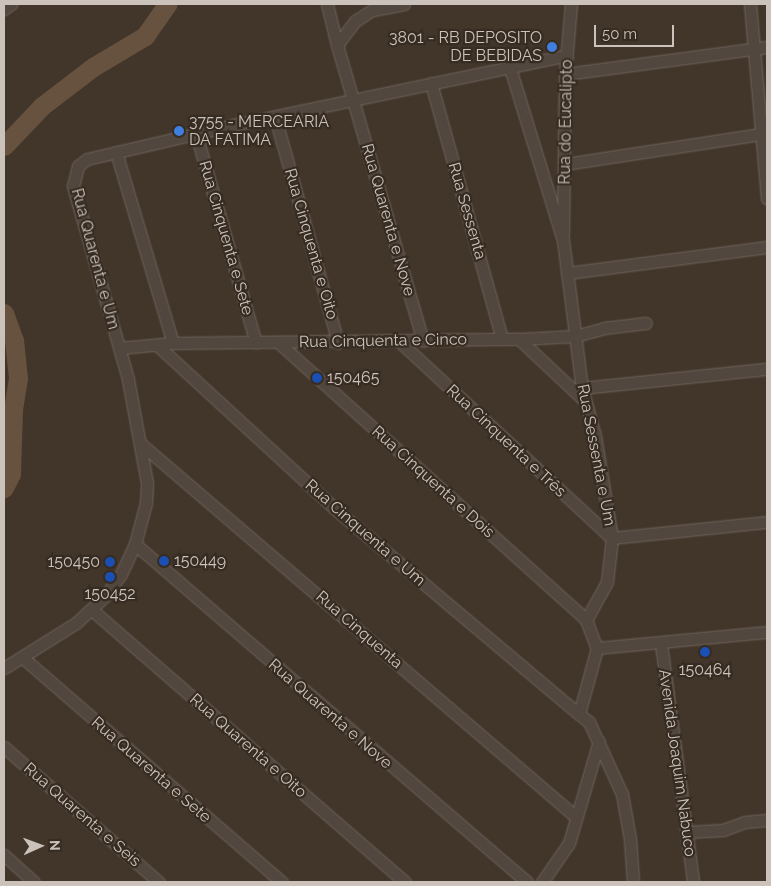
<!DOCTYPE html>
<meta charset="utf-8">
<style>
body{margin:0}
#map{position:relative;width:771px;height:886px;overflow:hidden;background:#42352a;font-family:Raleway,sans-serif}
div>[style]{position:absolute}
.river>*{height:19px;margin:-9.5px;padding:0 9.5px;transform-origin:9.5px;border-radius:9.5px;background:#67513f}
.roads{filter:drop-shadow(0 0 1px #6f655c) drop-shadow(0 0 1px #6f655c)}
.minor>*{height:11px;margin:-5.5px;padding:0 5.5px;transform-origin:5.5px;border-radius:5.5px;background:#52473e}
.dots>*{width:14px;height:14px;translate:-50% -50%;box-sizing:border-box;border:2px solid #372c22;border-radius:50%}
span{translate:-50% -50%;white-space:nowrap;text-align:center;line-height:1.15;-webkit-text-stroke:4.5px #372c22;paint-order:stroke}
.poi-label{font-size:16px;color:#cbc3bb}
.right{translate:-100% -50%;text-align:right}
.left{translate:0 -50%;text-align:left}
.street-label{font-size:16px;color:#cbc3bb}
.frame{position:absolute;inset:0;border:5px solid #cbc3bb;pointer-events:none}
.north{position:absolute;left:15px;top:821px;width:50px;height:50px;-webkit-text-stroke:4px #372c22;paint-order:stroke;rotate:88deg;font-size:14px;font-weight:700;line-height:20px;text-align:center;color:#cbc3bb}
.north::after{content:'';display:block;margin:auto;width:18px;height:22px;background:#cbc3bb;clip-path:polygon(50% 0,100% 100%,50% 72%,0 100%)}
.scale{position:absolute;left:594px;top:25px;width:80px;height:22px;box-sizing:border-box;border:2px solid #cbc3bb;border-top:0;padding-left:6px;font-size:15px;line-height:18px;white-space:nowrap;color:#cbc3bb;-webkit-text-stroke:4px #372c22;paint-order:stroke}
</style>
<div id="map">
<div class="river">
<div style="left:4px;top:146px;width:55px;rotate:-46.5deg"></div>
<div style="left:42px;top:106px;width:64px;rotate:-37.4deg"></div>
<div style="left:93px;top:67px;width:61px;rotate:-30.8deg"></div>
<div style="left:145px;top:36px;width:39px;rotate:-55deg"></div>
<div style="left:4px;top:313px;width:29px;rotate:70deg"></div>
<div style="left:14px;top:340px;width:38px;rotate:84deg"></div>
<div style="left:18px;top:378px;width:32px;rotate:99deg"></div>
<div style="left:13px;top:410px;width:64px;rotate:91.8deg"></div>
<div style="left:11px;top:474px;width:16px;rotate:117deg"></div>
</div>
<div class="roads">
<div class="minor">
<div style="left:327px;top:4px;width:42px;rotate:76.3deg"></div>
<div style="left:404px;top:4px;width:33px;rotate:169deg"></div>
<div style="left:372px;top:10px;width:20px;rotate:147deg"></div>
<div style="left:355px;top:21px;width:30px;rotate:127deg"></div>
<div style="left:337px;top:45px;width:308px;rotate:73.8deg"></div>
<div style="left:750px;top:4px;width:195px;rotate:85deg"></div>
<div style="left:4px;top:9px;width:9px;rotate:-36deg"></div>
<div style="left:510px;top:68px;width:180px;rotate:72.9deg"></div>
<div style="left:563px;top:240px;width:149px;rotate:82.7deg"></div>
<div style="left:582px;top:388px;width:50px;rotate:74.8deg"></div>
<div style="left:595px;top:436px;width:103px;rotate:80.5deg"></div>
<div style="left:612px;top:538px;width:44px;rotate:96.5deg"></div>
<div style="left:607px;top:582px;width:43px;rotate:118.9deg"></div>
<div style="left:565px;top:74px;width:204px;rotate:-7.6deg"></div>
<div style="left:431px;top:83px;width:266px;rotate:74.5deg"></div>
<div style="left:275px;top:117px;width:234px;rotate:74.4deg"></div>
<div style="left:196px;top:134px;width:217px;rotate:74deg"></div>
<div style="left:116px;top:152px;width:199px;rotate:73.4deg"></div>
<div style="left:565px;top:164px;width:204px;rotate:-8.7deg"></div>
<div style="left:563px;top:234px;width:160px;rotate:-89.3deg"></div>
<div style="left:565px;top:74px;width:70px;rotate:-85.1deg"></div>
<div style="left:567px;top:273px;width:202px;rotate:-7.4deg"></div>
<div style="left:519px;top:339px;width:89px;rotate:43.2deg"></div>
<div style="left:400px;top:342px;width:289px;rotate:42.8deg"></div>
<div style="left:612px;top:538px;width:156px;rotate:-5.9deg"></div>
<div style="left:280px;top:344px;width:412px;rotate:42deg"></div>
<div style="left:586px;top:620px;width:30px;rotate:69deg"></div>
<div style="left:597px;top:648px;width:68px;rotate:105.3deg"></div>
<div style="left:579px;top:714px;width:13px;rotate:39deg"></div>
<div style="left:589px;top:722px;width:79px;rotate:65.4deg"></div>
<div style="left:622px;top:794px;width:46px;rotate:79.9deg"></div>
<div style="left:630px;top:839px;width:43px;rotate:86deg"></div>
<div style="left:157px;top:345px;width:241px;rotate:42.6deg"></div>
<div style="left:334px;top:508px;width:320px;rotate:40.1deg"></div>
<div style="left:119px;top:348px;width:54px;rotate:-5.3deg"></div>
<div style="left:173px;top:343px;width:346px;rotate:-0.7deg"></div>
<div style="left:519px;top:339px;width:56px;rotate:-3.1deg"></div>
<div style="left:575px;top:336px;width:30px;rotate:-15deg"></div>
<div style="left:604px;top:328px;width:42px;rotate:-6.8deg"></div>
<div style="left:582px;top:388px;width:186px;rotate:-5.9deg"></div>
<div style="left:141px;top:444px;width:573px;rotate:40.61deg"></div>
<div style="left:135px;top:544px;width:518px;rotate:40.77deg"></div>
<div style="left:92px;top:610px;width:415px;rotate:41deg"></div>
<div style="left:661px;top:644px;width:240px;rotate:82.3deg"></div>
<div style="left:597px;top:648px;width:171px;rotate:-5.4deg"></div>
<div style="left:22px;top:657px;width:344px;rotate:40.9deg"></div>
<div style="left:4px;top:668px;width:85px;rotate:-32deg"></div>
<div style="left:76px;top:623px;width:40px;rotate:-43deg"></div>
<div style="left:105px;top:596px;width:27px;rotate:-54deg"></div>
<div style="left:121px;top:574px;width:33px;rotate:-65deg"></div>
<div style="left:135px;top:544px;width:42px;rotate:-75deg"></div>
<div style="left:146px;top:503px;width:20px;rotate:-87deg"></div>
<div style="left:147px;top:483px;width:106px;rotate:-100.4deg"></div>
<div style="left:128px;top:379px;width:201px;rotate:-105.9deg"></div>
<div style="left:73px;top:186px;width:21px;rotate:-76deg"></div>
<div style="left:78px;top:166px;width:11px;rotate:-38deg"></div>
<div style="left:87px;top:159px;width:155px;rotate:-13.1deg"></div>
<div style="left:238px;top:124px;width:336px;rotate:-11.8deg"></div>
<div style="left:4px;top:747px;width:206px;rotate:41.1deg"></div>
<div style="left:687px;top:832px;width:36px;rotate:-3deg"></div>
<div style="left:723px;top:830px;width:23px;rotate:-20deg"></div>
<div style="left:745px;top:822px;width:22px;rotate:-5deg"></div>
<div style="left:4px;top:855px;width:40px;rotate:42deg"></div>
<div style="left:542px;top:882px;width:47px;rotate:-55.3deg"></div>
<div style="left:569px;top:843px;width:106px;rotate:-73.6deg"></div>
</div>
</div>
<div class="dots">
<div style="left:552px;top:47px;background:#3f7fe0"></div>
<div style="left:179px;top:131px;background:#3f7fe0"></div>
<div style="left:317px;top:378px;background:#1a4fb4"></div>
<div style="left:164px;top:561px;background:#1a4fb4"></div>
<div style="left:110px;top:562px;background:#1a4fb4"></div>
<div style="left:110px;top:577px;background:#1a4fb4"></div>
<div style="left:705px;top:652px;background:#1a4fb4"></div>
</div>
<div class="poi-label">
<span class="right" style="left:542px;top:47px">3801 - RB DEPOSITO<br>DE BEBIDAS</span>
<span class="left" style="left:189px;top:131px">3755 - MERCEARIA<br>DA FATIMA</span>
<span class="left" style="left:327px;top:378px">150465</span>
<span class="left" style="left:174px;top:561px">150449</span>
<span class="right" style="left:100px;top:562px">150450</span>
<span style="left:110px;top:594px">150452</span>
<span style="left:705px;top:670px">150464</span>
</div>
<div class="street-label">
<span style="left:566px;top:122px;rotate:-89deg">Rua do Eucalipto</span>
<span style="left:467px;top:211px;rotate:74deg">Rua Sessenta</span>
<span style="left:388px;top:220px;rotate:74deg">Rua Quarenta e Nove</span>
<span style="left:226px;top:238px;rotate:74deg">Rua Cinquenta e Sete</span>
<span style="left:311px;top:244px;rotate:74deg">Rua Cinquenta e Oito</span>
<span style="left:95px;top:259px;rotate:75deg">Rua Quarenta e Um</span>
<span style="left:383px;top:341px;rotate:-1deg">Rua Cinquenta e Cinco</span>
<span style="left:506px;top:441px;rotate:43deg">Rua Cinquenta e Três</span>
<span style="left:596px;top:455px;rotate:79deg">Rua Sessenta e Um</span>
<span style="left:433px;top:482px;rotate:42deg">Rua Cinquenta e Dois</span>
<span style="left:365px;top:533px;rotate:41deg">Rua Cinquenta e Um</span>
<span style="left:359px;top:630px;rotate:41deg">Rua Cinquenta</span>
<span style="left:330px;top:714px;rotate:41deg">Rua Quarenta e Nove</span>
<span style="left:248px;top:746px;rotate:41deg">Rua Quarenta e Oito</span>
<span style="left:677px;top:763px;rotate:82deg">Avenida Joaquim Nabuco</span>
<span style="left:151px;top:770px;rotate:41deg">Rua Quarenta e Sete</span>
<span style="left:82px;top:815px;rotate:41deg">Rua Quarenta e Seis</span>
</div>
<div class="frame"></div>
<div class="north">N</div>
<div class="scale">50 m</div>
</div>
